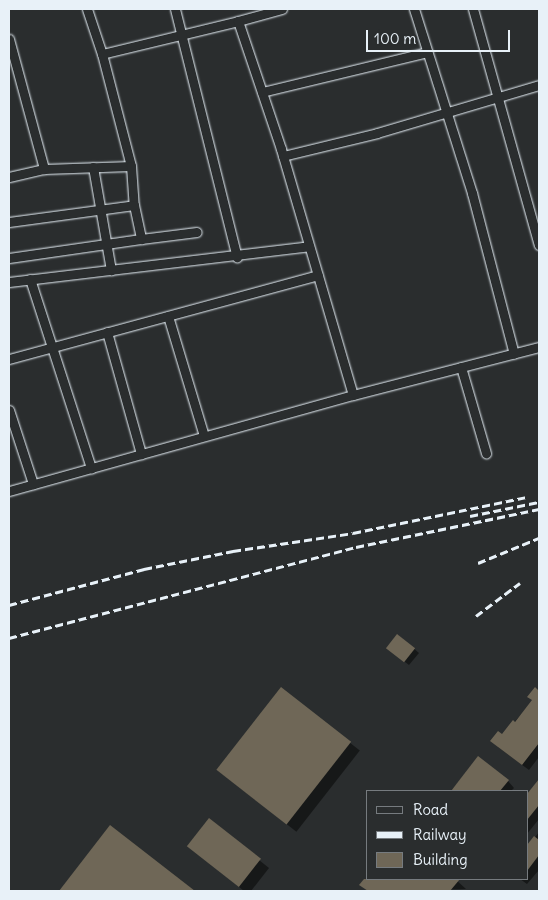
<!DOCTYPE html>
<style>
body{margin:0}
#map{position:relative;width:548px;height:900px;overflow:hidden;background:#2a2d2e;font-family:Delius,sans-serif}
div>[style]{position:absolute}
.shadow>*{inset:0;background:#0007;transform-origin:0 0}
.building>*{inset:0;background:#6f6757;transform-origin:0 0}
.roads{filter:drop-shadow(0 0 1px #e8f1f8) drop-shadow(0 0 1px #e8f1f8)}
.street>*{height:9px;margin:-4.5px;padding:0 4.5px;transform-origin:4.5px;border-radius:4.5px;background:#2a2d2e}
.rail>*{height:3px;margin-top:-1.5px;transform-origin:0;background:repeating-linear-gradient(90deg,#e8f1f8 0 8px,transparent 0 12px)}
span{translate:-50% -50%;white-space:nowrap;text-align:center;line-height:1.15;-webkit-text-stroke:4px #2a2d2e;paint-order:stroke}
.frame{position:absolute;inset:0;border:10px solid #e8f1f8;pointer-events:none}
.legend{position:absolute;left:366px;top:790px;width:162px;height:90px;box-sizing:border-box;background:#2a2d2e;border:1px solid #767b7f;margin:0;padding:6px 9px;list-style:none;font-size:15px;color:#e8f1f8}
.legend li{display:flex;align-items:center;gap:10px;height:25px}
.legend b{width:25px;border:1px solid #767b7f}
.scale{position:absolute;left:366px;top:30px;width:144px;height:22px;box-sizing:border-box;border:2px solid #e8f1f8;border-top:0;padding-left:6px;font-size:15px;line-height:18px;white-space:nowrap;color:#e8f1f8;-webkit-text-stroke:4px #2a2d2e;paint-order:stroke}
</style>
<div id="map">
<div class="shadow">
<div style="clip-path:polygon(398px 635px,419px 653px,409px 665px,392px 652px)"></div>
<div style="left:281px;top:689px;width:100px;height:103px;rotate:38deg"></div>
<div style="clip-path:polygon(535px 689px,539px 692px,539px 757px,529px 770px,498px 747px,502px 736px,533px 701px)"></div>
<div style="clip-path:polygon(478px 758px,508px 781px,514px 788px,511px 791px,451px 791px)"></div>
<div style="clip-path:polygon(539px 782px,539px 819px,527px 834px,527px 797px)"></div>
<div style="clip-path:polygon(209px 820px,269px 868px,251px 891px,244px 891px,189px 846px)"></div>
<div style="clip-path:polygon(111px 827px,193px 891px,60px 891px)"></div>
<div style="clip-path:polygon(539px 832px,539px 870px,527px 884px,520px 879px,527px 879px,527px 848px)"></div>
<div style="clip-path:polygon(367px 878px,455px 879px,466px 889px,368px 891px,361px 885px)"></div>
</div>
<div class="building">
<div style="left:397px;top:634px;width:23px;height:18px;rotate:38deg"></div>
<div style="left:281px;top:687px;width:89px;height:105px;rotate:38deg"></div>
<div style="clip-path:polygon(535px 687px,539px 691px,539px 743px,522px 765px,490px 741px,498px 731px,502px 734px,513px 720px,515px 722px,532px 700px,527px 697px)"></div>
<div style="clip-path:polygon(478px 756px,509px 780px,500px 791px,451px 791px)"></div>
<div style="clip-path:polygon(539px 779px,539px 805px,527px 820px,527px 794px)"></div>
<div style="left:209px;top:818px;width:66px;height:36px;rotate:38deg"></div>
<div style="clip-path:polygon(110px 825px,195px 891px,59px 891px)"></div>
<div style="clip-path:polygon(534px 836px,539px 840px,539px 855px,527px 871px,527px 845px)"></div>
<div style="clip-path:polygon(364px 879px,460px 879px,450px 891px,368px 891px,359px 885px)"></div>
</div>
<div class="roads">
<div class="street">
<div style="left:87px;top:9px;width:47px;rotate:71.6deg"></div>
<div style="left:102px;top:54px;width:140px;rotate:-13.6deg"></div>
<div style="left:175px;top:9px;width:256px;rotate:76deg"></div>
<div style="left:282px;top:9px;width:46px;rotate:164.7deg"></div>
<div style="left:238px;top:21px;width:135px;rotate:71.4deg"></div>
<div style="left:281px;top:149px;width:256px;rotate:73.7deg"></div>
<div style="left:414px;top:9px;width:193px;rotate:72.5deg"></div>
<div style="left:472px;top:193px;width:166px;rotate:75.4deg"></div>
<div style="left:473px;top:9px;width:245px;rotate:74.4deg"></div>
<div style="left:9px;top:39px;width:135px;rotate:74.9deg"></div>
<div style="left:44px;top:169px;width:87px;rotate:-2deg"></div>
<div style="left:131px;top:166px;width:116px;rotate:-104.5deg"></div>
<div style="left:262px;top:92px;width:170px;rotate:-13.6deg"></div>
<div style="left:283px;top:156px;width:97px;rotate:-13.7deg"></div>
<div style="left:377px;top:133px;width:169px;rotate:-16.5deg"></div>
<div style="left:131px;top:166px;width:39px;rotate:86deg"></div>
<div style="left:134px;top:205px;width:35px;rotate:78deg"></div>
<div style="left:141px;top:239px;width:56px;rotate:-7.1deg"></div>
<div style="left:93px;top:167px;width:105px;rotate:80.1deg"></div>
<div style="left:9px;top:177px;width:36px;rotate:-13deg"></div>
<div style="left:9px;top:222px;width:126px;rotate:-7.7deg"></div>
<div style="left:9px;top:258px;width:133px;rotate:-8.2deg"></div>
<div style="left:30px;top:279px;width:199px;rotate:72.1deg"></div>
<div style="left:9px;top:282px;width:302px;rotate:-6.8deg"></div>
<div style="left:168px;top:316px;width:125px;rotate:73.3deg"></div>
<div style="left:107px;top:332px;width:127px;rotate:74.4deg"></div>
<div style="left:9px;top:359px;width:320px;rotate:-15.2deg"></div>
<div style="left:461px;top:367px;width:90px;rotate:73.8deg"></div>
<div style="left:9px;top:410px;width:78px;rotate:72deg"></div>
<div style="left:9px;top:491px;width:357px;rotate:-15.6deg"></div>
<div style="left:353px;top:395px;width:192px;rotate:-14.5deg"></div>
</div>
</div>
<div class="rail">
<div style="left:470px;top:516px;width:70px;rotate:-11.5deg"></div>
<div style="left:478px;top:563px;width:66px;rotate:-22.3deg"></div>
<div style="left:9px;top:605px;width:140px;rotate:-14.9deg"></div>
<div style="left:144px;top:569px;width:91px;rotate:-11.4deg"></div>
<div style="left:233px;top:551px;width:121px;rotate:-8.5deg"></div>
<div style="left:353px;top:533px;width:178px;rotate:-11.7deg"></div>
<div style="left:476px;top:616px;width:55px;rotate:-36.9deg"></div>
<div style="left:9px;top:638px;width:359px;rotate:-14.7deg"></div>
<div style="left:356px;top:547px;width:187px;rotate:-11.7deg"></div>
</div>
<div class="frame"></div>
<ul class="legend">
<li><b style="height:6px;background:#2a2d2e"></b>Road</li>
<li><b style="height:6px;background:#e8f1f8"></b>Railway</li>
<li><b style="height:14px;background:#6f6757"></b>Building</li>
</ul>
<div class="scale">100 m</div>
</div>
